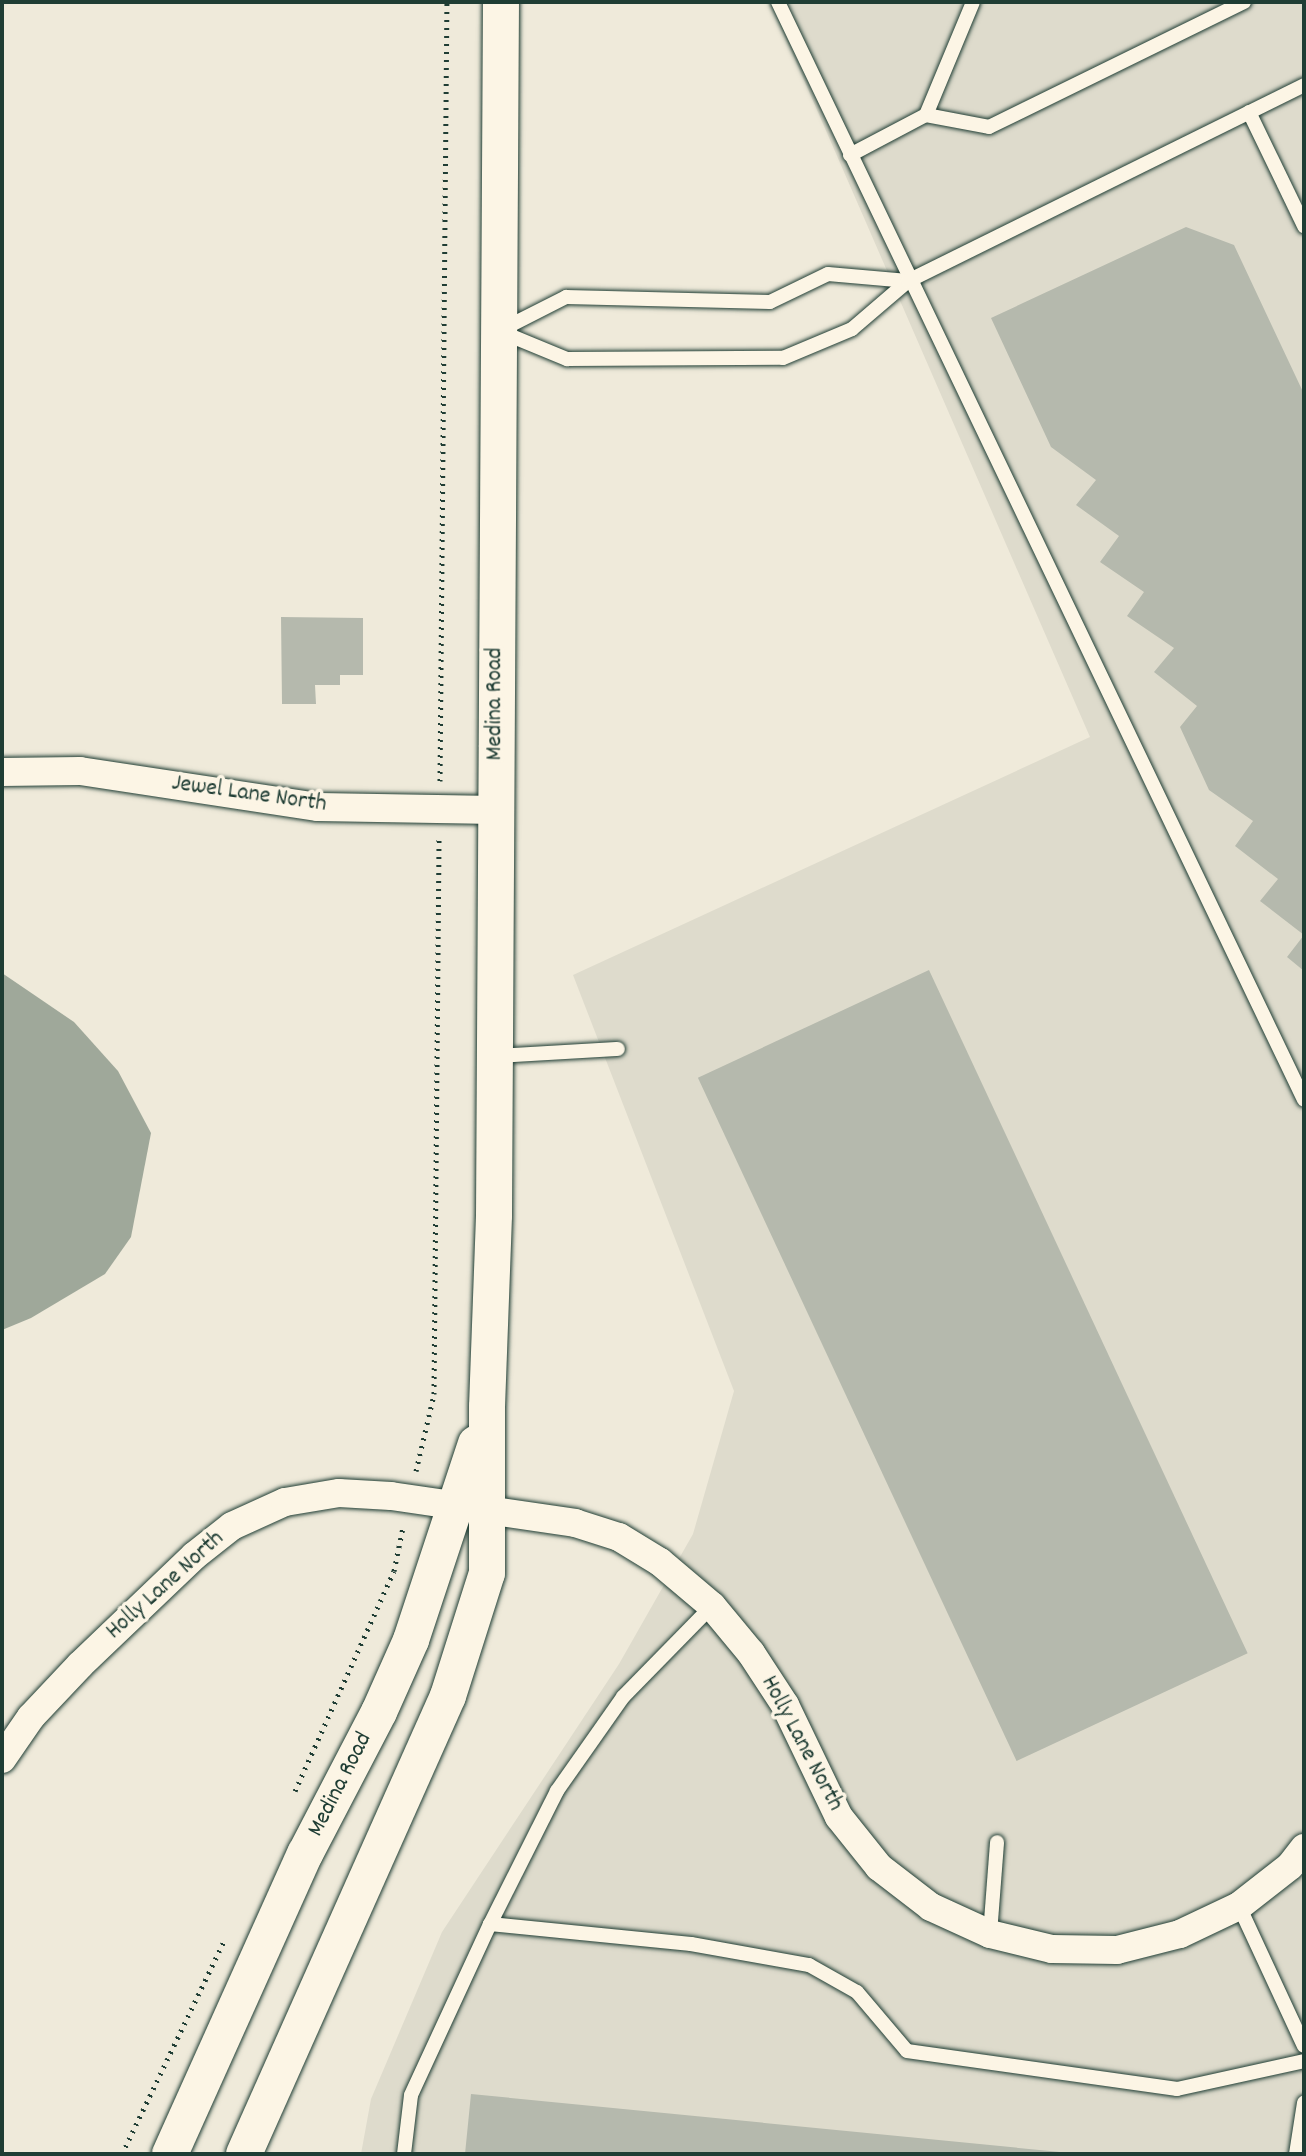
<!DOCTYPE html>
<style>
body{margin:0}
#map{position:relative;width:1306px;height:2156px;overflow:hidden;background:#efeada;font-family:Dekko,sans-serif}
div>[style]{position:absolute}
.built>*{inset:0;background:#dedbcc}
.water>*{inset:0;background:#9fa89a}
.building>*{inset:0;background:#b5b9ad;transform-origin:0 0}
.path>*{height:5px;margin-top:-2.5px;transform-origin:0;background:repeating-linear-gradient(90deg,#1f3d34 0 2px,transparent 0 8px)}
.roads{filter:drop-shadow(0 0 2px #1f3d34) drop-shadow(0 0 2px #1f3d34)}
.service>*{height:14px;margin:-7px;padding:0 7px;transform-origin:7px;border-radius:7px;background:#fcf5e5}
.minor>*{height:28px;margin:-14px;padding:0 14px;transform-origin:14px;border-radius:14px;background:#fcf5e5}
.tertiary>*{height:36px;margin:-18px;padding:0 18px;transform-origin:18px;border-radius:18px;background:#fcf5e5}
span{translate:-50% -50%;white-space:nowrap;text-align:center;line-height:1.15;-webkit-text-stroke:7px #fcf5e5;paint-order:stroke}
.street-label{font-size:24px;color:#1f3d34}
.frame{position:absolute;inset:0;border:4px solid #1f3d34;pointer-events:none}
</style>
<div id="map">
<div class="built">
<div style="clip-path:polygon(770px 2px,1304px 2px,1304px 2154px,361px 2154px,371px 2099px,442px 1932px,619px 1664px,693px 1534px,734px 1391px,573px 975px,1090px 737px)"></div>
</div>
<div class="water">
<div style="clip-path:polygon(2px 973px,74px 1022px,118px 1071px,151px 1133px,131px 1237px,105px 1274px,31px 1318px,2px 1330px)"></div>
</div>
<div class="building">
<div style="clip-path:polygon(1186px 227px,1234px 245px,1304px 394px,1304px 971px,1287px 957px,1304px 935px,1260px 901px,1278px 879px,1235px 846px,1253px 821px,1209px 790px,1180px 727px,1197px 706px,1154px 672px,1174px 648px,1127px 616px,1144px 592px,1100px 562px,1119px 536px,1076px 505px,1096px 480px,1051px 447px,991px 318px)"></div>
<div style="clip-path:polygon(281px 617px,363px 618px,363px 675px,340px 675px,340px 685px,315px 685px,316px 704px,282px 704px)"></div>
<div style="left:929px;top:970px;width:754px;height:255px;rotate:65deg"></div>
<div style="clip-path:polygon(471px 2094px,1060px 2152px,1060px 2154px,465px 2154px)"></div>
</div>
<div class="path">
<div style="left:440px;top:781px;width:779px;rotate:-89.49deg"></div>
<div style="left:416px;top:1471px;width:79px;rotate:-76.8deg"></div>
<div style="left:434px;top:1394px;width:555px;rotate:-89.48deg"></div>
<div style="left:295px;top:1791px;width:241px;rotate:-65.8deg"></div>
<div style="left:394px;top:1571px;width:45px;rotate:-78.4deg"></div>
<div style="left:122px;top:2154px;width:236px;rotate:-64.4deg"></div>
</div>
<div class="roads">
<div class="service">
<div style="left:778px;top:2px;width:1217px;rotate:64.4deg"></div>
<div style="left:1249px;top:112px;width:127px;rotate:64.2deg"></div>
<div style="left:926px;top:115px;width:122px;rotate:-67.4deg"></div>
<div style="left:850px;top:155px;width:86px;rotate:-27.8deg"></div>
<div style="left:926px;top:115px;width:64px;rotate:10.8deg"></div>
<div style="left:989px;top:127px;width:284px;rotate:-26.1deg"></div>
<div style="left:503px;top:329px;width:71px;rotate:-26.9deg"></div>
<div style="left:566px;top:297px;width:204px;rotate:1.4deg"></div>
<div style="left:770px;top:302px;width:64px;rotate:-25.8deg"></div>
<div style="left:828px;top:274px;width:80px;rotate:5deg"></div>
<div style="left:499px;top:331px;width:74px;rotate:22.4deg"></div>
<div style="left:567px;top:359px;width:216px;rotate:-0.3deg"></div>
<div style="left:783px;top:358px;width:75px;rotate:-22.8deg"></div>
<div style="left:852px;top:329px;width:74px;rotate:-40.6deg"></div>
<div style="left:908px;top:281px;width:442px;rotate:-26.3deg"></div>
<div style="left:495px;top:1056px;width:123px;rotate:-3.3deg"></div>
<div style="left:712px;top:1606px;width:127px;rotate:134.4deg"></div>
<div style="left:623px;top:1697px;width:115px;rotate:125.1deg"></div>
<div style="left:557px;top:1791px;width:149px;rotate:116.7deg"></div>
<div style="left:490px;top:1924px;width:202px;rotate:5.7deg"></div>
<div style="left:691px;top:1944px;width:120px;rotate:10.1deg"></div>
<div style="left:809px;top:1965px;width:55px;rotate:29.4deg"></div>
<div style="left:857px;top:1992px;width:77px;rotate:49.7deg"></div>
<div style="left:907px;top:2051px;width:273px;rotate:8deg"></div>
<div style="left:1177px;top:2089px;width:130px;rotate:-12.4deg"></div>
<div style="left:1239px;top:1906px;width:154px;rotate:65.1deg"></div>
<div style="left:990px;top:1934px;width:92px;rotate:-85.6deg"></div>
<div style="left:404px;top:2154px;width:59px;rotate:-83.2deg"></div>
<div style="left:411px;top:2095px;width:188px;rotate:-65.2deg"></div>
<div style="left:1296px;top:2154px;width:52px;rotate:-81.1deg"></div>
</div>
<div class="minor">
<div style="left:2px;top:772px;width:78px;rotate:-0.7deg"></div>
<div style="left:80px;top:771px;width:241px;rotate:8.6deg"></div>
<div style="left:318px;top:807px;width:178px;rotate:1deg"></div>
<div style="left:2px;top:1759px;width:51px;rotate:-55.4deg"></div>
<div style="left:31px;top:1717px;width:71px;rotate:-46.7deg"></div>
<div style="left:80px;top:1665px;width:158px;rotate:-43.7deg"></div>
<div style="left:194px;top:1556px;width:48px;rotate:-38.3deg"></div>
<div style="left:232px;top:1526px;width:58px;rotate:-24.4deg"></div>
<div style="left:285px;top:1502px;width:55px;rotate:-9.5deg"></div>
<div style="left:339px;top:1493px;width:52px;rotate:3.3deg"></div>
<div style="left:391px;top:1496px;width:186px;rotate:8.3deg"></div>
<div style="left:575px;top:1523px;width:46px;rotate:17.7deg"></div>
<div style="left:619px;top:1537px;width:48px;rotate:31.4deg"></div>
<div style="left:660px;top:1562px;width:68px;rotate:40.2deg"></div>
<div style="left:712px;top:1606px;width:61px;rotate:50.3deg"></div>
<div style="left:751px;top:1653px;width:62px;rotate:56.8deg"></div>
<div style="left:785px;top:1705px;width:124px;rotate:64.3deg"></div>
<div style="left:839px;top:1817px;width:64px;rotate:51.3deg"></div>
<div style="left:879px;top:1867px;width:66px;rotate:37.6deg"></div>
<div style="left:931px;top:1907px;width:65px;rotate:24.6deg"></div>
<div style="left:990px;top:1934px;width:64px;rotate:13.6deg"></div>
<div style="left:1052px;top:1949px;width:65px;rotate:0.9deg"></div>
<div style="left:1117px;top:1950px;width:65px;rotate:-14.3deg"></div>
<div style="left:1180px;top:1934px;width:65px;rotate:-25.4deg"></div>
<div style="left:1239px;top:1906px;width:65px;rotate:-38.1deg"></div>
<div style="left:1290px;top:1866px;width:23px;rotate:-52deg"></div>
</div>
<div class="tertiary">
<div style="left:170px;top:2154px;width:329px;rotate:-65.8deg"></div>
<div style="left:305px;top:1854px;width:160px;rotate:-62.5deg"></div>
<div style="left:379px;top:1712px;width:79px;rotate:-66deg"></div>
<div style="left:411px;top:1640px;width:207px;rotate:-71.7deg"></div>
<div style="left:244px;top:2154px;width:501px;rotate:-65.99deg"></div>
<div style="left:448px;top:1696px;width:129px;rotate:-72.4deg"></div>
<div style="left:487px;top:1573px;width:166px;rotate:-90deg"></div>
<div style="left:487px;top:1407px;width:192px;rotate:-87.9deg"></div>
<div style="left:494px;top:1215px;width:1213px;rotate:-89.67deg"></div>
</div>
</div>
<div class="street-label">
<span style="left:496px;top:704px;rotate:-90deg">Medina Road</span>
<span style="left:249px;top:795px;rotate:8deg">Jewel Lane North</span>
<span style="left:166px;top:1586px;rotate:-42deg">Holly Lane North</span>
<span style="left:801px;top:1744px;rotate:62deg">Holly Lane North</span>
<span style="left:341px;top:1785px;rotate:-63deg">Medina Road</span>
</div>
<div class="frame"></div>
</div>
